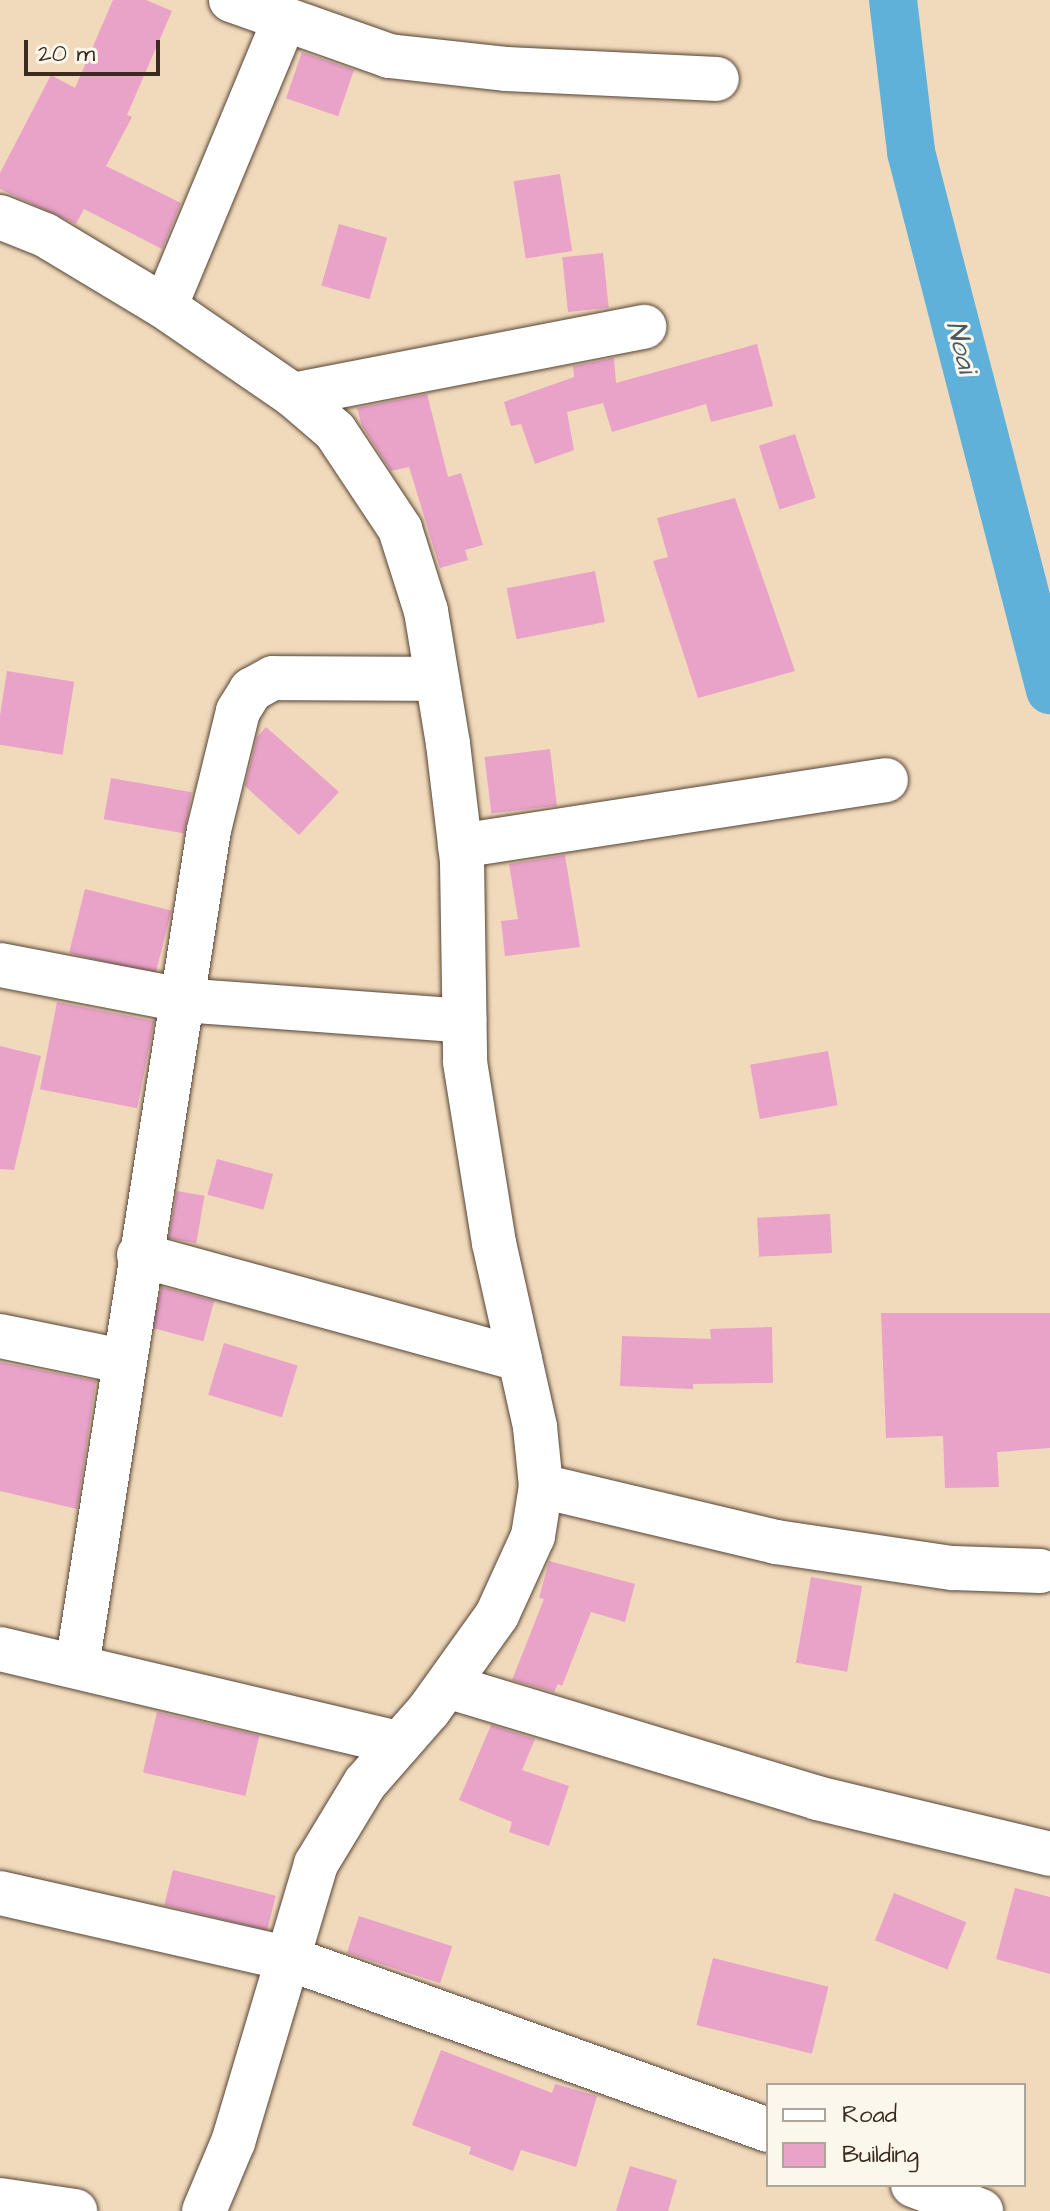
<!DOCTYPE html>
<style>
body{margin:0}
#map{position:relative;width:1050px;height:2211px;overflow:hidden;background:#f1dabb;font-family:"Architects Daughter",sans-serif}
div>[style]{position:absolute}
.canal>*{height:48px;margin:-24px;padding:0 24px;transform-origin:24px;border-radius:24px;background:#5fb1da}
.building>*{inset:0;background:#e9a2c8;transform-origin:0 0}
.roads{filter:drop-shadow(0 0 2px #564436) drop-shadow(0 0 2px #564436)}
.street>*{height:44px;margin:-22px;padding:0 22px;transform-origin:22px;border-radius:22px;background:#fff}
span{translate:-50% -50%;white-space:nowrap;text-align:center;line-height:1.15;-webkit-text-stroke:6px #fbf7ec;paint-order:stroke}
.water-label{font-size:28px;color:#485960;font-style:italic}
.legend{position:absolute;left:766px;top:2083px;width:260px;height:104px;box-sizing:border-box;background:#fbf7ec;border:2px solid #aea59a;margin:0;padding:10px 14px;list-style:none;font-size:24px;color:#3b2a1e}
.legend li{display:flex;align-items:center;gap:16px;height:40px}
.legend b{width:40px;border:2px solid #aea59a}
.scale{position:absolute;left:24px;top:40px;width:136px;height:36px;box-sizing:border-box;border:4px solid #3b2a1e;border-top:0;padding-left:10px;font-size:24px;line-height:28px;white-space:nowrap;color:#3b2a1e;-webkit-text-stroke:6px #fbf7ec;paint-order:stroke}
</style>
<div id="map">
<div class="canal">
<div style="left:893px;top:0;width:153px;rotate:83.2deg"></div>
<div style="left:911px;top:152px;width:556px;rotate:75.51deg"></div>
</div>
<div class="building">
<div style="clip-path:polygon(113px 0,146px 0,172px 11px,127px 115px,132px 117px,106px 166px,181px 203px,162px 249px,84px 209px,76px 224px,0 189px,0 173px,51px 75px,75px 88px)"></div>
<div style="left:302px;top:52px;width:55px;height:49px;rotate:19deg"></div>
<div style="left:560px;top:174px;width:78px;height:47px;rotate:81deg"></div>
<div style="left:339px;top:224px;width:50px;height:64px;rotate:16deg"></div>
<div style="left:603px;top:253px;width:55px;height:41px;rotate:84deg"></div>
<div style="clip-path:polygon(757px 344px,773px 406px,711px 422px,706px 404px,612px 432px,603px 403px,567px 412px,574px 450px,535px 464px,521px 424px,511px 426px,504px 402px,574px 377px,573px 366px,614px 358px,616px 383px)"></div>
<div style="clip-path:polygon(427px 394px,448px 477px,461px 473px,483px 545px,465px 550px,468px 560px,440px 568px,409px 467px,391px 471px,362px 426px,357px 408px)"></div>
<div style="left:795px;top:434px;width:67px;height:38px;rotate:72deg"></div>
<div style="clip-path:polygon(735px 498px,795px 671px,698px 698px,653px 561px,668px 557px,657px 518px)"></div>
<div style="left:595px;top:571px;width:52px;height:90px;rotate:79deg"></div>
<div style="left:7px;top:671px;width:68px;height:74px;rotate:9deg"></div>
<div style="clip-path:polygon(266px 727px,339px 792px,299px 835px,245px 786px,257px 737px)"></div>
<div style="left:550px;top:749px;width:57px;height:66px;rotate:83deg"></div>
<div style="left:111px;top:778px;width:82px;height:42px;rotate:10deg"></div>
<div style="clip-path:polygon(565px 855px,580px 947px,505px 956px,501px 921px,518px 919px,509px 864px)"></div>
<div style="left:85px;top:889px;width:89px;height:66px;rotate:14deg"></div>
<div style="left:57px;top:1002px;width:99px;height:89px;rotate:11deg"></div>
<div style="clip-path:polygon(0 1046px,41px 1056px,14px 1170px,0 1169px)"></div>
<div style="left:828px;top:1051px;width:55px;height:79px;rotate:80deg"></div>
<div style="left:217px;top:1159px;width:58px;height:37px;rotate:15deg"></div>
<div style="left:177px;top:1191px;width:28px;height:48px;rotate:10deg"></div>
<div style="left:830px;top:1214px;width:39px;height:73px;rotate:87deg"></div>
<div style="left:162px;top:1287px;width:54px;height:42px;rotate:15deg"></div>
<div style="clip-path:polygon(881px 1313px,1050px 1313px,1050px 1448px,997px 1452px,999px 1487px,945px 1488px,943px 1436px,886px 1438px)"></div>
<div style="clip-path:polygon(772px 1327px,773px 1383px,693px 1384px,693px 1389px,620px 1386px,622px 1336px,711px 1339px,710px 1329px)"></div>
<div style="left:224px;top:1343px;width:77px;height:54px;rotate:17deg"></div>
<div style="clip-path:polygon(0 1362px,96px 1381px,77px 1509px,0 1491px)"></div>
<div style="clip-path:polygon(549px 1561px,635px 1584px,625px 1622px,591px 1612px,562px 1686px,558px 1684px,554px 1692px,512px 1680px,544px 1599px,539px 1598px)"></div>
<div style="left:811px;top:1577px;width:52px;height:87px;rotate:10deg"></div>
<div style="left:157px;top:1712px;width:105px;height:62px;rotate:13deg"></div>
<div style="clip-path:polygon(491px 1725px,535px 1739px,522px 1770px,569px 1786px,549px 1846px,509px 1832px,512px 1822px,459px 1800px)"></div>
<div style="left:173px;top:1870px;width:106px;height:36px;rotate:14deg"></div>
<div style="clip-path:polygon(1015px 1888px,1050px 1897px,1050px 1974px,996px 1959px)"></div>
<div style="left:894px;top:1893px;width:78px;height:51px;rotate:22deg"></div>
<div style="left:359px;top:1916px;width:98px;height:39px;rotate:18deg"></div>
<div style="left:713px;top:1958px;width:119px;height:69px;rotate:14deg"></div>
<div style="clip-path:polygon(441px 2050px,552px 2093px,555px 2084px,597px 2096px,576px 2167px,521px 2150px,513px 2171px,469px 2154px,471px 2147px,412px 2125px)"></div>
<div style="clip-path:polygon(630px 2166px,677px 2180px,668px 2211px,616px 2211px)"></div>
</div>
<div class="roads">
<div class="street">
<div style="left:231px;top:0;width:168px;rotate:19.5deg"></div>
<div style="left:389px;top:56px;width:119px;rotate:6.3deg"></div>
<div style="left:507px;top:69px;width:210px;rotate:2.7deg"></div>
<div style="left:0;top:217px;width:48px;rotate:21.8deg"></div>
<div style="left:45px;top:235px;width:140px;rotate:31deg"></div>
<div style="left:165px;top:307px;width:155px;rotate:34.5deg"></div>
<div style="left:293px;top:395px;width:55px;rotate:40.6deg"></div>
<div style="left:335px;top:431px;width:118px;rotate:56.4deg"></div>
<div style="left:400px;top:529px;width:86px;rotate:72.4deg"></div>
<div style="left:426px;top:611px;width:135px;rotate:80.6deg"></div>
<div style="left:448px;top:744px;width:118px;rotate:83.2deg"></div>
<div style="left:462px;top:861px;width:201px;rotate:89.1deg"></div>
<div style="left:465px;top:1062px;width:183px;rotate:80.9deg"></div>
<div style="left:494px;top:1243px;width:189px;rotate:77.4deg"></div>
<div style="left:535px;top:1427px;width:59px;rotate:84.2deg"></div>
<div style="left:541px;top:1486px;width:51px;rotate:99.1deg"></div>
<div style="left:533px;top:1536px;width:87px;rotate:114.5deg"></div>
<div style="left:497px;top:1615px;width:117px;rotate:125.6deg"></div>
<div style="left:429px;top:1710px;width:97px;rotate:131.2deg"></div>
<div style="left:365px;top:1783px;width:95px;rotate:121.2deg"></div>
<div style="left:316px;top:1864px;width:290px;rotate:106.6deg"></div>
<div style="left:233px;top:2142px;width:75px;rotate:112.8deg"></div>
<div style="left:165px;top:307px;width:310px;rotate:-67.4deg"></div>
<div style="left:293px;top:395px;width:358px;rotate:-11deg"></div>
<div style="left:460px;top:846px;width:431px;rotate:-8.8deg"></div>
<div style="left:0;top:965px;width:184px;rotate:10.9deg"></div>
<div style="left:181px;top:1000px;width:284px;rotate:4.2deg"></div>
<div style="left:139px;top:1255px;width:395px;rotate:15.3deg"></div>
<div style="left:0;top:1336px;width:125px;rotate:11.6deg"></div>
<div style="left:541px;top:1486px;width:242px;rotate:13.4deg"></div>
<div style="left:776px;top:1542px;width:179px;rotate:8.4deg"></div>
<div style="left:953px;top:1568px;width:87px;rotate:2deg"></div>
<div style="left:0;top:1649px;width:410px;rotate:13.3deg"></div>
<div style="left:77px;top:1666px;width:846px;rotate:-81.03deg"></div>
<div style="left:209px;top:830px;width:122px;rotate:-76.3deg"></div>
<div style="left:238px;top:711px;width:25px;rotate:-58deg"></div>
<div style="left:251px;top:690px;width:25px;rotate:-29deg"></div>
<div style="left:273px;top:678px;width:164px;rotate:0.3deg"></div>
<div style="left:447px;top:1686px;width:387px;rotate:16.8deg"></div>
<div style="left:817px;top:1798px;width:240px;rotate:13.5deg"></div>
<div style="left:0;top:1893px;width:297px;rotate:12.8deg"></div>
<div style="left:290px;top:1959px;width:508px;rotate:19.68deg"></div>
<div style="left:913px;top:2185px;width:73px;rotate:20.9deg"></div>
<div style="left:0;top:2200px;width:76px;rotate:8.3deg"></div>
</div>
</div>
<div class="water-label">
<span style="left:961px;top:347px;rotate:76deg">Noai</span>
</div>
<ul class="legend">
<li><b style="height:10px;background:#fff"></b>Road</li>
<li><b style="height:22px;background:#e9a2c8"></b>Building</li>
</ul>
<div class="scale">20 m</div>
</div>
